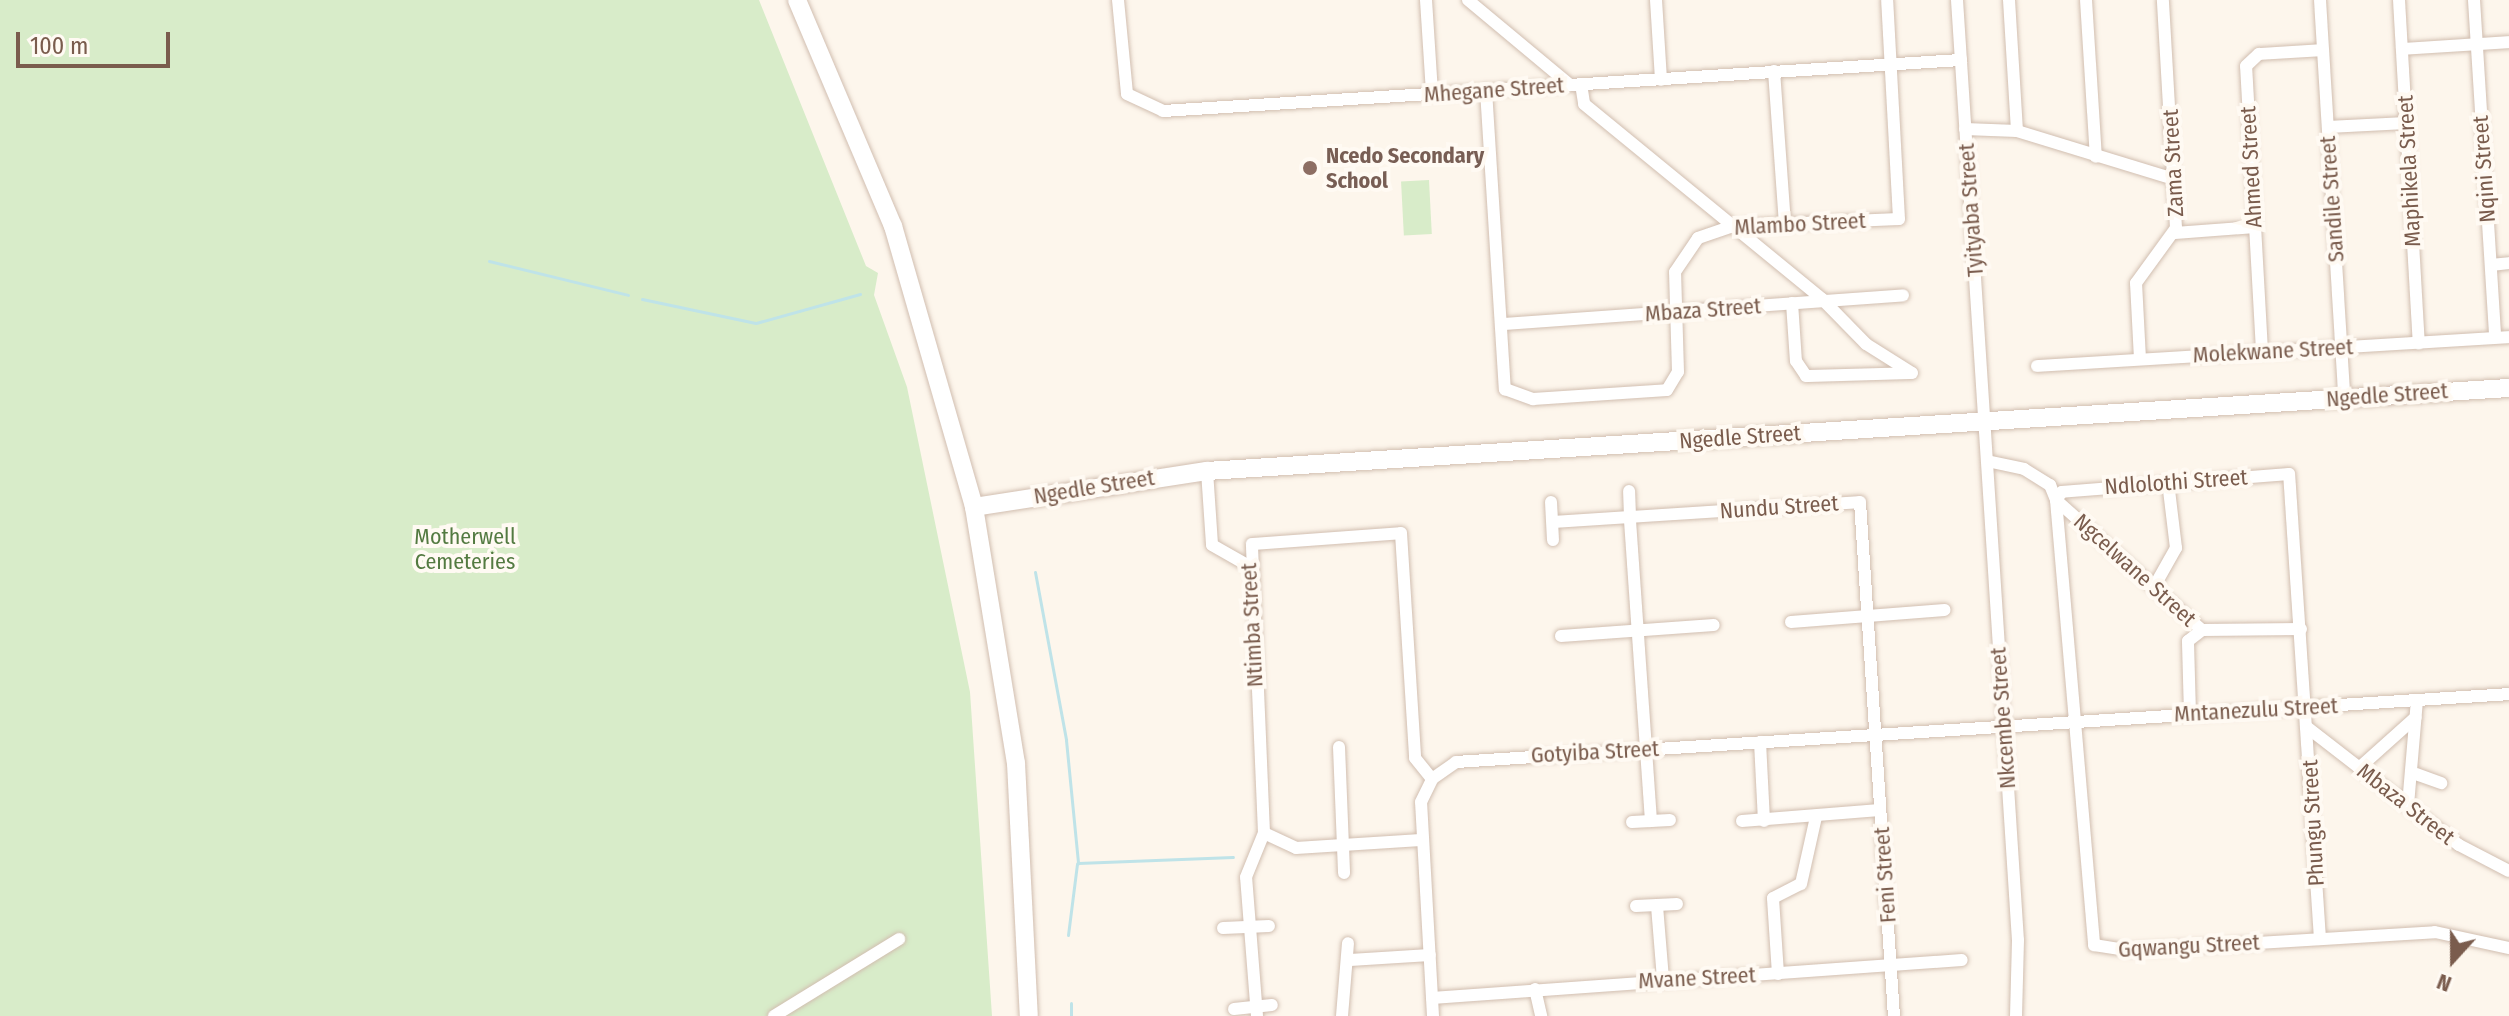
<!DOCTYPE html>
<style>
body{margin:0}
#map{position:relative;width:2509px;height:1016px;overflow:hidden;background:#fdf6ec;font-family:"Fira Sans Condensed",sans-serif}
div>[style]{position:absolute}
.green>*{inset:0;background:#d8ecc9;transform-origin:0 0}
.stream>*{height:3px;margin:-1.5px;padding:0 1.5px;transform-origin:1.5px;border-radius:1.5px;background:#bfe3e8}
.roads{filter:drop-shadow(0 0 2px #d1beb0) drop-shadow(0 0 2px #d1beb0)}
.street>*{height:12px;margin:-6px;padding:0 6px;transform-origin:6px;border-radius:6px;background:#fff}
.secondary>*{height:18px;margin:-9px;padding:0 9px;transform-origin:9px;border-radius:9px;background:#fff}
.dots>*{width:22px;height:22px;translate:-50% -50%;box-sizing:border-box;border:4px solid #fffaf3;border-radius:50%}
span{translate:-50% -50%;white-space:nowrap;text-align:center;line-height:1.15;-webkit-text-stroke:8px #fffaf3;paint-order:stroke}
.street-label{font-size:22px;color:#7a5c4d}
.education-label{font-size:22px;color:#785e54;font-weight:700}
.left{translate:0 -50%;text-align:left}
.park-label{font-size:22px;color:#537a41}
.north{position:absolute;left:2413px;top:920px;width:80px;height:80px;-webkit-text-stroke:6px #fffaf3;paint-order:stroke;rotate:201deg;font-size:22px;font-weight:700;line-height:32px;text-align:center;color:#7a5c4d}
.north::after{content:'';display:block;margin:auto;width:28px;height:36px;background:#7a5c4d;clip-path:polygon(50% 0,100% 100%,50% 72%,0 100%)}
.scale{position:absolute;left:16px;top:32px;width:154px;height:36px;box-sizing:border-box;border:4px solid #7a5c4d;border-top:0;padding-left:10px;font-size:24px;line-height:28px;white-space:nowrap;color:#7a5c4d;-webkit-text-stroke:6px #fffaf3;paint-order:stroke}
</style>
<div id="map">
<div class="green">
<div style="clip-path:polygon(0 0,759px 0,866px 266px,878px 273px,874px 295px,907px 387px,970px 692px,992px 1016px,0 1016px)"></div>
<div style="left:1429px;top:180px;width:54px;height:28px;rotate:87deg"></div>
</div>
<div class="stream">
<div style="left:489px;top:261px;width:143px;rotate:13.7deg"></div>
<div style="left:642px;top:299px;width:116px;rotate:11.9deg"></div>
<div style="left:756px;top:323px;width:108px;rotate:-15.6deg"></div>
<div style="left:1035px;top:572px;width:171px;rotate:79.5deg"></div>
<div style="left:1066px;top:740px;width:124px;rotate:84.4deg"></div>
<div style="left:1078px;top:863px;width:155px;rotate:-2.2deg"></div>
<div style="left:1068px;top:935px;width:72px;rotate:-82.8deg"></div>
<div style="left:1071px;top:1003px;width:13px;rotate:90deg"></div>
</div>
<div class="roads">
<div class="street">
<div style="left:1118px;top:0;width:94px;rotate:84.5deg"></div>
<div style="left:1127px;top:94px;width:40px;rotate:25deg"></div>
<div style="left:1163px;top:111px;width:800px;rotate:-3.66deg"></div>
<div style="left:1426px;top:0;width:93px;rotate:86.3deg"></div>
<div style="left:1468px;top:0;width:133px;rotate:39.8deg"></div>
<div style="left:1656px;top:0;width:80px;rotate:86.4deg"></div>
<div style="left:1957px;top:0;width:942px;rotate:86.29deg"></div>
<div style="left:2018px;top:940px;width:76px;rotate:91.5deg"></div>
<div style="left:2009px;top:0;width:131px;rotate:86.5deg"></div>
<div style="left:2086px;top:0;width:157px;rotate:86.4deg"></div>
<div style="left:2320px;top:0;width:399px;rotate:86.5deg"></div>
<div style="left:2399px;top:0;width:344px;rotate:86.7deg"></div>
<div style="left:2474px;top:0;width:338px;rotate:86.4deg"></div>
<div style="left:2402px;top:49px;width:107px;rotate:-3.7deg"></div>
<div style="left:1774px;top:71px;width:155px;rotate:85.9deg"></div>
<div style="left:1581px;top:84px;width:20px;rotate:81deg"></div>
<div style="left:1584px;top:104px;width:308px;rotate:39.3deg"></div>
<div style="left:1822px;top:299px;width:63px;rotate:45.6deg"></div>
<div style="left:1866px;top:344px;width:54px;rotate:32.2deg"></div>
<div style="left:1486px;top:90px;width:300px;rotate:86.4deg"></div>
<div style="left:1505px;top:389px;width:30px;rotate:20deg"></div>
<div style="left:1533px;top:399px;width:134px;rotate:-3.8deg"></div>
<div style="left:1667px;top:390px;width:21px;rotate:-59deg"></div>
<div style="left:1678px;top:372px;width:100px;rotate:-91.7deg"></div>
<div style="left:1675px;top:272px;width:41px;rotate:-55.9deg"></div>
<div style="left:1698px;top:238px;width:37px;rotate:-19deg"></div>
<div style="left:1733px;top:226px;width:166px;rotate:-2.4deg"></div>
<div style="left:1899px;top:219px;width:219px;rotate:-93.1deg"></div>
<div style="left:2328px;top:127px;width:78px;rotate:-2.9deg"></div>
<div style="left:1965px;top:129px;width:52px;rotate:2.2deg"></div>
<div style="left:2017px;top:131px;width:164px;rotate:17deg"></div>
<div style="left:2175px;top:233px;width:80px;rotate:-4.3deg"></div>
<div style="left:2491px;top:265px;width:18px;rotate:-6deg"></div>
<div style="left:1792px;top:303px;width:58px;rotate:86.1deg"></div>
<div style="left:1796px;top:361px;width:18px;rotate:56deg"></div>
<div style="left:1806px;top:376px;width:106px;rotate:-1.6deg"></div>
<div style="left:1503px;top:324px;width:401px;rotate:-4.1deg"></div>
<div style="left:2262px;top:351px;width:285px;rotate:-93.2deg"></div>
<div style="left:2246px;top:66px;width:18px;rotate:-43deg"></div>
<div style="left:2259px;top:54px;width:63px;rotate:-3.6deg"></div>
<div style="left:2140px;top:359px;width:76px;rotate:-93deg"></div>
<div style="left:2136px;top:283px;width:68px;rotate:-54deg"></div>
<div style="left:2176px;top:228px;width:228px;rotate:-93.3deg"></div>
<div style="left:2037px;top:366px;width:473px;rotate:-3.5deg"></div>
<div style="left:1987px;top:461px;width:38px;rotate:12deg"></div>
<div style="left:2024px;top:469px;width:31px;rotate:32deg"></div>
<div style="left:2050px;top:485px;width:16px;rotate:68deg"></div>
<div style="left:2056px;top:500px;width:195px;rotate:41.7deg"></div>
<div style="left:2202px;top:630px;width:99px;rotate:-0.6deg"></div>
<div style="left:1207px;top:471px;width:74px;rotate:86.1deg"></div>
<div style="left:1212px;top:545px;width:40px;rotate:29.7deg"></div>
<div style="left:1551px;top:502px;width:38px;rotate:87deg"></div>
<div style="left:1553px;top:522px;width:77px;rotate:-3.7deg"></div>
<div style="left:1630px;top:517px;width:26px;rotate:-92deg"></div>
<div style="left:2154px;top:587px;width:45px;rotate:-60.6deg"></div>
<div style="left:2176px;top:548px;width:66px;rotate:-96.9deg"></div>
<div style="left:1791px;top:622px;width:154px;rotate:-4.5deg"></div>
<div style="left:1561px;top:636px;width:153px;rotate:-4.1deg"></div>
<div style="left:2190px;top:714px;width:73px;rotate:-91.6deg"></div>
<div style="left:2188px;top:641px;width:18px;rotate:-38deg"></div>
<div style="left:2308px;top:728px;width:191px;rotate:37.8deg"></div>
<div style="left:2459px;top:845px;width:56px;rotate:27.5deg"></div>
<div style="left:1760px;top:742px;width:79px;rotate:87.1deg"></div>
<div style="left:1339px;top:747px;width:126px;rotate:87.7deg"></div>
<div style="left:2359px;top:768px;width:76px;rotate:-41.8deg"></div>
<div style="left:2416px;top:774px;width:27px;rotate:20deg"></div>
<div style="left:2408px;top:805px;width:105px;rotate:-85.1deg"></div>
<div style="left:1651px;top:821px;width:305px;rotate:-94deg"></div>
<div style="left:1630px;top:517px;width:230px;rotate:-3.7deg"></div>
<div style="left:1860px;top:502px;width:515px;rotate:86.22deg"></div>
<div style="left:1742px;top:821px;width:138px;rotate:-4.6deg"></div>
<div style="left:1632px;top:822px;width:38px;rotate:-3deg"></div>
<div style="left:1264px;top:833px;width:35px;rotate:25deg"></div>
<div style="left:1296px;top:848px;width:125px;rotate:-3.7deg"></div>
<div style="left:1636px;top:906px;width:41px;rotate:-2.8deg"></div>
<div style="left:1657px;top:906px;width:73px;rotate:85.3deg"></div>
<div style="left:1223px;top:928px;width:46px;rotate:-2.5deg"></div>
<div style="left:2320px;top:939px;width:466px;rotate:-93.8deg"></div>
<div style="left:2289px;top:474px;width:228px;rotate:175.5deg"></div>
<div style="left:2062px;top:492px;width:10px;rotate:127deg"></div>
<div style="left:2056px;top:500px;width:447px;rotate:85.1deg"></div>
<div style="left:2094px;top:945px;width:33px;rotate:9deg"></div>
<div style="left:2127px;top:950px;width:114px;rotate:-3deg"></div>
<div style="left:2241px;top:944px;width:194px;rotate:-3.5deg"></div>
<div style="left:2435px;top:932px;width:76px;rotate:12.2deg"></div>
<div style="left:1350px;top:960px;width:80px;rotate:-3.6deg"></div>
<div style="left:1778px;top:974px;width:76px;rotate:-93.8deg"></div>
<div style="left:1773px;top:898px;width:31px;rotate:-27deg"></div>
<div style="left:1801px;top:884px;width:69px;rotate:-77.4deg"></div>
<div style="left:1535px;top:989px;width:28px;rotate:77deg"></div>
<div style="left:1432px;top:998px;width:531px;rotate:-4.1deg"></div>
<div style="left:1234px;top:1009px;width:38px;rotate:-6deg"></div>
<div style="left:774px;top:1016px;width:147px;rotate:-31.6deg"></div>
<div style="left:1257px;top:1016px;width:139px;rotate:-94.5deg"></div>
<div style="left:1246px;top:877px;width:48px;rotate:-67.8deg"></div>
<div style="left:1264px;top:833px;width:289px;rotate:-92.4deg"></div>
<div style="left:1252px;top:544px;width:149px;rotate:-4.2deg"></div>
<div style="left:1401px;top:533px;width:225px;rotate:86.4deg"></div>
<div style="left:1415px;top:758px;width:27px;rotate:51deg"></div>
<div style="left:1342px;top:1016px;width:73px;rotate:-85.3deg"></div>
<div style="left:1433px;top:1016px;width:214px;rotate:-93.2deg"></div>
<div style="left:1421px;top:802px;width:25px;rotate:-64deg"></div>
<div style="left:1432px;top:779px;width:29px;rotate:-35deg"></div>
<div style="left:1456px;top:762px;width:1055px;rotate:-3.69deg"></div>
</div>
<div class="secondary">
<div style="left:797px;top:0;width:246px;rotate:67deg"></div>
<div style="left:893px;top:226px;width:292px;rotate:73.9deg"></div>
<div style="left:974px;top:507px;width:259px;rotate:80.7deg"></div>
<div style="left:1016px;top:763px;width:253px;rotate:87.1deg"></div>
<div style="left:974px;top:507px;width:236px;rotate:-8.8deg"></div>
<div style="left:1207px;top:471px;width:1305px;rotate:-3.65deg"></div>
</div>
</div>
<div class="dots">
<div style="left:1310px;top:168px;background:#8d6e63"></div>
</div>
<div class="street-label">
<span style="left:1494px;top:90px;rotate:-4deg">Mhegane Street</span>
<span style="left:2173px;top:163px;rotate:-93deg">Zama Street</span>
<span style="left:2251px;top:167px;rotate:-93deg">Ahmed Street</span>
<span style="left:2484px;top:169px;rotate:-94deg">Nqini Street</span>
<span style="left:2409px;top:171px;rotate:-93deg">Maphikela Street</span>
<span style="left:2332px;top:199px;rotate:-94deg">Sandile Street</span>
<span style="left:1971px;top:210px;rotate:-94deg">Tyityaba Street</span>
<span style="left:1800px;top:224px;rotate:-3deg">Mlambo Street</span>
<span style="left:1703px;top:310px;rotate:-4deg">Mbaza Street</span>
<span style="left:2273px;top:351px;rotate:-3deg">Molekwane Street</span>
<span style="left:2387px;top:395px;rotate:-4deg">Ngedle Street</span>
<span style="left:1740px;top:437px;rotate:-4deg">Ngedle Street</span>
<span style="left:2176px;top:482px;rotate:-4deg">Ndlolothi Street</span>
<span style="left:1094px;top:487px;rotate:-9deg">Ngedle Street</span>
<span style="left:1779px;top:507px;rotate:-4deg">Nundu Street</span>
<span style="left:2135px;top:570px;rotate:42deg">Ngcelwane Street</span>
<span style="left:1252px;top:625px;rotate:-93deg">Ntimba Street</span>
<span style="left:2256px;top:710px;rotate:-3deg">Mntanezulu Street</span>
<span style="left:2003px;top:718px;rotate:-94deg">Nkcembe Street</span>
<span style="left:1595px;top:752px;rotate:-3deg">Gotyiba Street</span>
<span style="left:2406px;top:804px;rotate:38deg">Mbaza Street</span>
<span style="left:2313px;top:823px;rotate:-93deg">Phungu Street</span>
<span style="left:1885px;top:875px;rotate:-94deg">Feni Street</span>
<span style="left:2189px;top:946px;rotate:-3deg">Gqwangu Street</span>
<span style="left:1697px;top:978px;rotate:-3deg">Mvane Street</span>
</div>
<div class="education-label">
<span class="left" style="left:1326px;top:168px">Ncedo Secondary<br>School</span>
</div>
<div class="park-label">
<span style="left:465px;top:549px">Motherwell<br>Cemeteries</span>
</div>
<div class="north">N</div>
<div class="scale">100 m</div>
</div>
